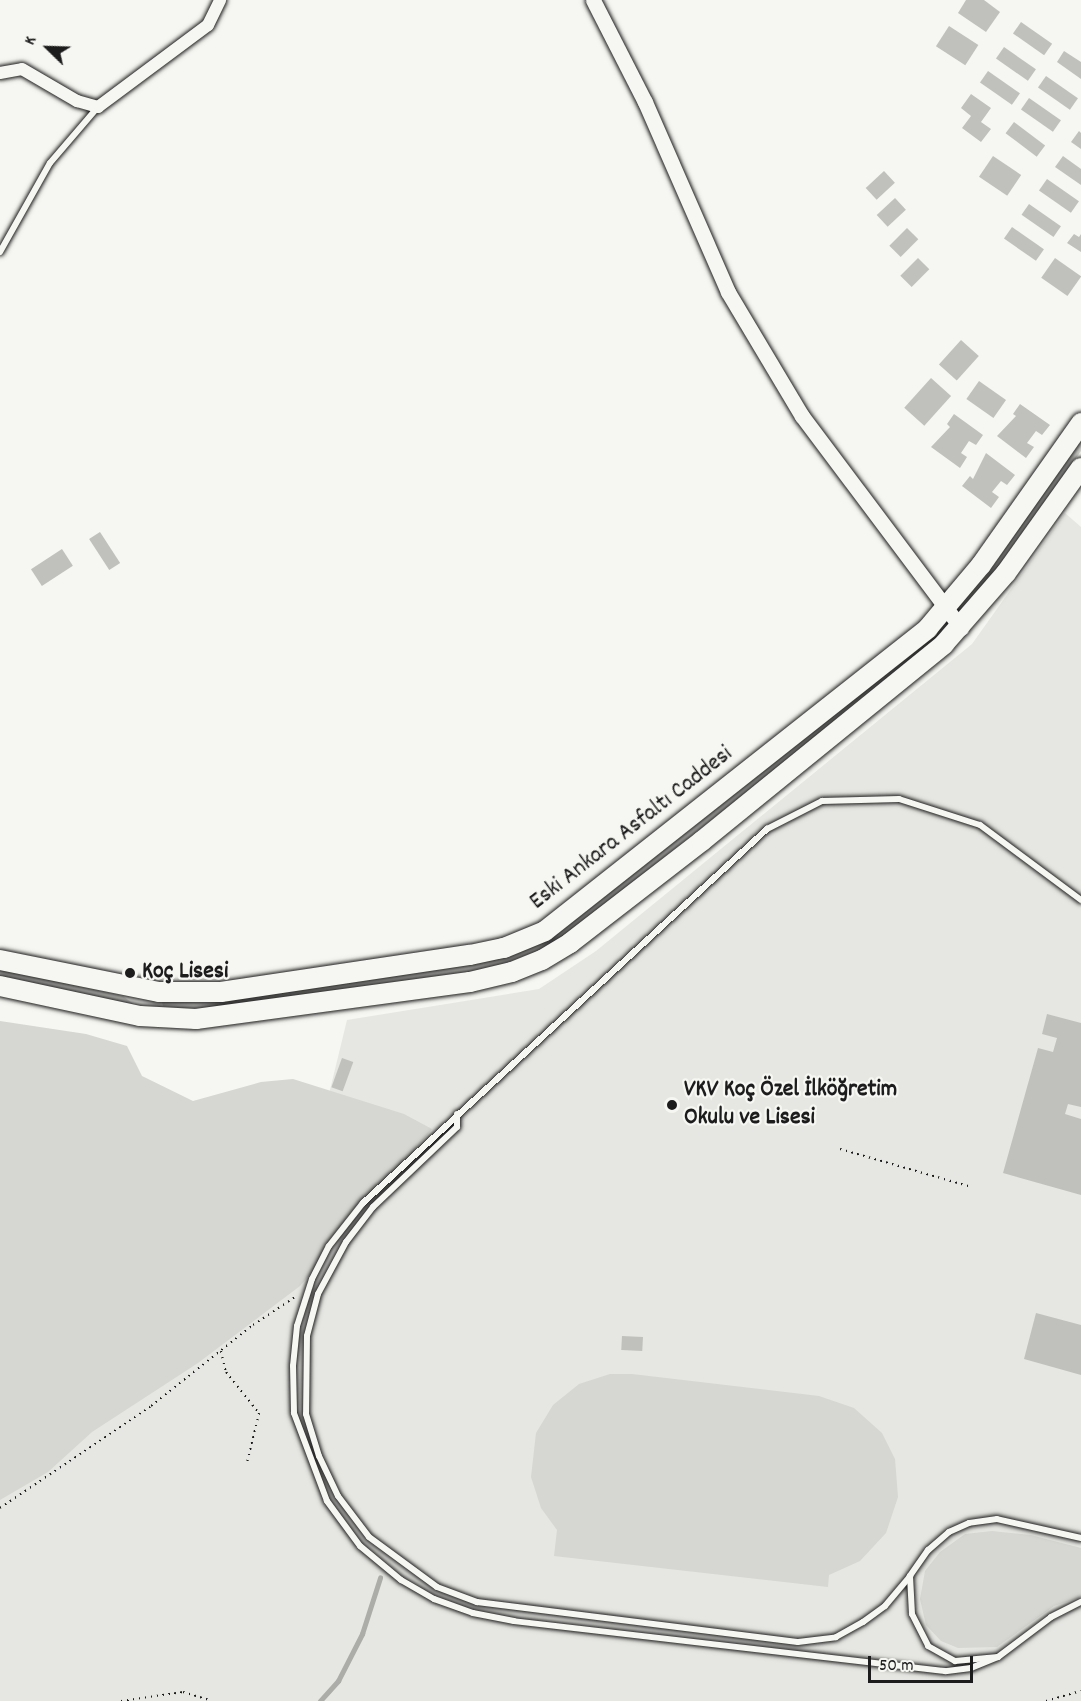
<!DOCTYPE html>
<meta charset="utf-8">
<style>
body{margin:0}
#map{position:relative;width:1081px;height:1701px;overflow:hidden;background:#f6f6f2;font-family:Dekko,sans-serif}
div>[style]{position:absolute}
.built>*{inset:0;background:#e6e6e2}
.green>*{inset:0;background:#d6d6d2}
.stream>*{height:4.5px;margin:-2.25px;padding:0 2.25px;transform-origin:2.25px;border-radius:2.25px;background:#acaca9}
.building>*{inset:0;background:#c0c0bd;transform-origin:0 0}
.path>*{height:2px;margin-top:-1px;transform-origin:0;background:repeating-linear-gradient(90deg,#1c1c1c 0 1.5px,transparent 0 6px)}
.roads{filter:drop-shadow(0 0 2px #1c1c1c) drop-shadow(0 0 2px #1c1c1c)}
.service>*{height:6px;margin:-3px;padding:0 3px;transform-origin:3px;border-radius:3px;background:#f6f6f2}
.minor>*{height:12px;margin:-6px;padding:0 6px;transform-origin:6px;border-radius:6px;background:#f6f6f2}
.tertiary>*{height:15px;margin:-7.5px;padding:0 7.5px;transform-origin:7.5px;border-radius:7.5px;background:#f6f6f2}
.primary>*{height:20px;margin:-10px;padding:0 10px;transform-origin:10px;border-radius:10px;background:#f6f6f2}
.dots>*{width:16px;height:16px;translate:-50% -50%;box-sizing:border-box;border:3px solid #f6f6f2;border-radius:50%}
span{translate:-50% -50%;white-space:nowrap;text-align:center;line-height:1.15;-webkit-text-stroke:4.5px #f6f6f2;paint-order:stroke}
.street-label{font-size:24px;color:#1c1c1c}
.poi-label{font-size:24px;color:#1c1c1c;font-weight:700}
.left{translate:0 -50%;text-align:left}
.north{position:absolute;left:18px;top:18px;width:60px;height:60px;-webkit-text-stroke:4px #f6f6f2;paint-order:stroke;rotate:293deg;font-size:16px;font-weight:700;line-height:24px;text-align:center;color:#1c1c1c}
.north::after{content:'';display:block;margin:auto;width:21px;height:27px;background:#1c1c1c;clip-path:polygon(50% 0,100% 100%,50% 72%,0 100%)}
.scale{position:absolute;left:868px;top:1656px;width:105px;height:27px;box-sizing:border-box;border:3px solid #1c1c1c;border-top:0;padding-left:8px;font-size:18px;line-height:21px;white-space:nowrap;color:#1c1c1c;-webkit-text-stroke:4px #f6f6f2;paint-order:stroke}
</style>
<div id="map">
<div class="built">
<div style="clip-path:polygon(1065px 513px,1081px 527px,1081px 1701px,0 1701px,0 1041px,196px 1116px,329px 1094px,347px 1020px,539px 989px,596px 951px,972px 644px)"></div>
</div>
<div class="green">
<div style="clip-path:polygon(1081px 437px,1081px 451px,982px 589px,978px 589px)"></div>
<div style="clip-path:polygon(932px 635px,794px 755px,552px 945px,487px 970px,197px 1010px,163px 1006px,162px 1002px,210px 1003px,272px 994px,561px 930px)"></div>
<div style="clip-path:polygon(0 969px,123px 996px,136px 1006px,0 977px)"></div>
<div style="clip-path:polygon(0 1021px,86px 1034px,127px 1046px,142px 1076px,193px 1101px,261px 1082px,293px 1079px,404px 1114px,432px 1129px,300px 1286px,198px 1363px,92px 1432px,48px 1472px,0 1500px)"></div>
<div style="clip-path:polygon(632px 1374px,819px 1396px,854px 1408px,882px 1433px,895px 1459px,898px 1497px,886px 1533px,860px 1561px,829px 1575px,828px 1587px,554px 1556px,557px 1530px,541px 1508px,531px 1477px,536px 1433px,553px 1405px,579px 1384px,610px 1374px)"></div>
<div style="clip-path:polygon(992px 1531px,1031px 1535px,1081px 1548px,1081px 1597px,1054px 1606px,997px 1647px,958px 1648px,941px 1641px,926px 1625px,920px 1599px,925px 1571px,940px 1552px,965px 1534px)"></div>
</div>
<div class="stream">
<div style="left:320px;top:1701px;width:27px;rotate:-48deg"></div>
<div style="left:338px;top:1681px;width:53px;rotate:-62.9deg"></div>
<div style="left:362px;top:1634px;width:59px;rotate:-72.2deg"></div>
</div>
<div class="building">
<div style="clip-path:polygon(966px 0,984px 0,1000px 12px,986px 32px,958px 13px)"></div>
<div style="left:1021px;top:22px;width:38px;height:14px;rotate:35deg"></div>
<div style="left:949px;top:26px;width:35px;height:24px;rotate:33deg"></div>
<div style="left:1004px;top:47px;width:39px;height:14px;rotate:35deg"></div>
<div style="clip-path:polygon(1064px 51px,1081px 62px,1081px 79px,1057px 62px)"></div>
<div style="left:988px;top:71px;width:39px;height:14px;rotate:35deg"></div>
<div style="left:1046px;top:76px;width:39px;height:14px;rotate:35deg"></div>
<div style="clip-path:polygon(971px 94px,991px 108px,981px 122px,991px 129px,981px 142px,962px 128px,971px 116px,961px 108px)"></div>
<div style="left:1029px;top:98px;width:39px;height:14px;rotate:35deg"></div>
<div style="left:1014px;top:122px;width:39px;height:14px;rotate:37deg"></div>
<div style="clip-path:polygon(1079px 131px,1081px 133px,1081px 149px,1071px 142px)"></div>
<div style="left:993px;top:156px;width:34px;height:25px;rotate:34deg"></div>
<div style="clip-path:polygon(1063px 156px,1081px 169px,1081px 185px,1055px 167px)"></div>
<div style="left:884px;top:171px;width:16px;height:25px;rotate:47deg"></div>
<div style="left:1047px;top:179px;width:39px;height:14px;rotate:35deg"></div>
<div style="left:895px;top:198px;width:16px;height:25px;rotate:47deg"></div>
<div style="left:1029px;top:204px;width:39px;height:13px;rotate:35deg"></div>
<div style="left:1012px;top:227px;width:39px;height:14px;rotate:35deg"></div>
<div style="left:907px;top:228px;width:16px;height:25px;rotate:45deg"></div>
<div style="clip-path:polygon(1074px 234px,1079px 237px,1081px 234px,1081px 252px,1067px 243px)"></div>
<div style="left:918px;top:258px;width:16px;height:25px;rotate:45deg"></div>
<div style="left:1055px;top:258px;width:32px;height:24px;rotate:35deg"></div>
<div style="left:961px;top:340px;width:24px;height:33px;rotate:42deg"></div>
<div style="left:931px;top:378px;width:27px;height:40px;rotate:42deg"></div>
<div style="left:979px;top:381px;width:33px;height:22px;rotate:35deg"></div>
<div style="clip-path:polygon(1020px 404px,1050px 425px,1042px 435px,1036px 431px,1027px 443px,1034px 447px,1026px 458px,997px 436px,1016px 416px,1013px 414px)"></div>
<div style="clip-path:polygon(954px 414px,983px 435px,976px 445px,969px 441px,961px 453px,967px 457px,960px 468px,931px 447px,950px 427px,947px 424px)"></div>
<div style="clip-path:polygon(986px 453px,1015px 475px,1007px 485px,1001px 481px,992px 492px,999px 497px,991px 508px,962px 486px,970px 476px,973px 479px)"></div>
<div style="left:100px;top:532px;width:37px;height:13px;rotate:57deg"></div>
<div style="left:62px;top:549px;width:20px;height:37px;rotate:57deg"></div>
<div style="clip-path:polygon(1047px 1014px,1081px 1023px,1081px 1107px,1068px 1104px,1065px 1114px,1081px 1119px,1081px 1195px,1003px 1173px,1038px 1048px,1053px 1052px,1057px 1038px,1042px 1034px)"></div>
<div style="left:342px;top:1058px;width:12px;height:31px;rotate:20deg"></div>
<div style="clip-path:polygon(1036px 1313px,1081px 1325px,1081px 1375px,1024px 1359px)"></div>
<div style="left:622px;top:1336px;width:21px;height:14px;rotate:3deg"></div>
</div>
<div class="path">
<div style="left:840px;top:1149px;width:137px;rotate:16.1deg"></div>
<div style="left:221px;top:1351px;width:22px;rotate:77deg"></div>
<div style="left:226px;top:1372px;width:53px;rotate:51.2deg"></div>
<div style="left:259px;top:1413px;width:51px;rotate:103.5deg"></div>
<div style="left:0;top:1508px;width:182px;rotate:-34deg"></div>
<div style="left:151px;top:1406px;width:130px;rotate:-38.5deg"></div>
<div style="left:253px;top:1325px;width:50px;rotate:-33.7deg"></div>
<div style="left:121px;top:1701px;width:63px;rotate:-8.3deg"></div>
<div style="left:183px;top:1692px;width:30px;rotate:17deg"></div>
<div style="left:1046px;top:1701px;width:36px;rotate:-16deg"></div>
</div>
<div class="roads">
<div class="service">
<div style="left:0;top:252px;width:102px;rotate:-60.7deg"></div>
<div style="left:50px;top:163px;width:74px;rotate:-49.4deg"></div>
<div style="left:457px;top:1114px;width:13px;rotate:90deg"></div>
<div style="left:457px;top:1127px;width:116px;rotate:136.4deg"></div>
<div style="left:373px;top:1207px;width:44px;rotate:127.6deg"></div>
<div style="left:346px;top:1242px;width:59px;rotate:118.3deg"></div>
<div style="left:318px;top:1294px;width:43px;rotate:104.7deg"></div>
<div style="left:307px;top:1336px;width:78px;rotate:90.7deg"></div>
<div style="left:306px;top:1414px;width:44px;rotate:72.8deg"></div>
<div style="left:319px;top:1456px;width:44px;rotate:64.6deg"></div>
<div style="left:338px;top:1496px;width:51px;rotate:52.9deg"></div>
<div style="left:369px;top:1537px;width:84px;rotate:36.3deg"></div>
<div style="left:437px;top:1587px;width:43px;rotate:20.6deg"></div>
<div style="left:477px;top:1602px;width:323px;rotate:7.1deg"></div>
<div style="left:798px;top:1642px;width:38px;rotate:-7deg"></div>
<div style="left:836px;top:1637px;width:31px;rotate:-29deg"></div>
<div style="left:863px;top:1622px;width:27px;rotate:-36deg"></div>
<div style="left:885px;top:1606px;width:39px;rotate:-50deg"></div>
<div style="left:1081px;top:1538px;width:86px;rotate:-167.3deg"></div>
<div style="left:997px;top:1519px;width:28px;rotate:172deg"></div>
<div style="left:969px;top:1523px;width:22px;rotate:156deg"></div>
<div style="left:949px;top:1532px;width:28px;rotate:139deg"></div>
<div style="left:928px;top:1550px;width:32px;rotate:125deg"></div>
<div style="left:910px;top:1576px;width:38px;rotate:87deg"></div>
<div style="left:912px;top:1614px;width:36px;rotate:63deg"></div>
<div style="left:928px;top:1646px;width:31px;rotate:29deg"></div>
<div style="left:955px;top:1661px;width:43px;rotate:-5.3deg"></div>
<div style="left:998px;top:1657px;width:66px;rotate:-37deg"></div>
<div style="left:1051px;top:1617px;width:34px;rotate:-27deg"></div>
<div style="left:998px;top:1657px;width:29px;rotate:158deg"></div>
<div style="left:971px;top:1668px;width:26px;rotate:173deg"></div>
<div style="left:945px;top:1671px;width:434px;rotate:-173.4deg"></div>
<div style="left:514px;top:1621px;width:42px;rotate:-169deg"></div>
<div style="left:473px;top:1613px;width:41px;rotate:-160.3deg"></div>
<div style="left:434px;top:1599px;width:38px;rotate:-150deg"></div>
<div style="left:401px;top:1580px;width:53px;rotate:-140.3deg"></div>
<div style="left:360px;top:1546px;width:56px;rotate:-126.3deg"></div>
<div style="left:327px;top:1501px;width:94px;rotate:-110.6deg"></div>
<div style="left:294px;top:1413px;width:47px;rotate:-91.2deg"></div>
<div style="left:293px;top:1366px;width:40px;rotate:-84.3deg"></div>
<div style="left:297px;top:1326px;width:49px;rotate:-72.3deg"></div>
<div style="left:312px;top:1279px;width:37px;rotate:-63deg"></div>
<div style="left:329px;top:1246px;width:55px;rotate:-51.7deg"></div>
<div style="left:363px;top:1203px;width:551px;rotate:-42.79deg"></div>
<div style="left:767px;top:829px;width:62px;rotate:-27deg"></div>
<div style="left:822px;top:801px;width:77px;rotate:-1.5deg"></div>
<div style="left:899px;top:799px;width:85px;rotate:17.8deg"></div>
<div style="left:980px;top:825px;width:126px;rotate:36.6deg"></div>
</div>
<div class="minor">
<div style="left:0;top:73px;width:22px;rotate:-10deg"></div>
<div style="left:22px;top:69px;width:64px;rotate:30.2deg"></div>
<div style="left:77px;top:101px;width:22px;rotate:16deg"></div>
<div style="left:98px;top:107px;width:137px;rotate:-36.7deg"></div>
<div style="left:208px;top:25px;width:28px;rotate:-64deg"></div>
</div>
<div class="tertiary">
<div style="left:593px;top:0;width:114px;rotate:63deg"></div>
<div style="left:645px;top:102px;width:207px;rotate:66.4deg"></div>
<div style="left:728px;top:292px;width:144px;rotate:59.2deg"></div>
<div style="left:802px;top:416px;width:265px;rotate:53.1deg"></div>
</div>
<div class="primary">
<div style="left:0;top:960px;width:162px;rotate:11.4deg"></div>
<div style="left:159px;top:992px;width:62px"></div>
<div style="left:221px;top:992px;width:252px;rotate:-8.5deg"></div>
<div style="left:470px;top:955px;width:35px;rotate:-12deg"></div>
<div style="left:504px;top:948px;width:44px;rotate:-22.5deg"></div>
<div style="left:545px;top:931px;width:488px;rotate:-38.3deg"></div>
<div style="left:928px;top:628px;width:82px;rotate:-49.9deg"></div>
<div style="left:981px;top:565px;width:174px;rotate:-54.8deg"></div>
<div style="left:0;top:986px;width:143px;rotate:12.1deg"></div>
<div style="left:140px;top:1016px;width:56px;rotate:3.1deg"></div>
<div style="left:196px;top:1019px;width:276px;rotate:-7.7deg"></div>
<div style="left:470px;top:982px;width:43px;rotate:-13.4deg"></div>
<div style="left:512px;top:972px;width:32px;rotate:-22deg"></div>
<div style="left:542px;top:960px;width:33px;rotate:-31deg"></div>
<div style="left:570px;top:943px;width:167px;rotate:-37.7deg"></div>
<div style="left:702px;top:841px;width:312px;rotate:-39.1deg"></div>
<div style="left:944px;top:644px;width:94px;rotate:-48.9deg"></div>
<div style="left:1006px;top:573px;width:129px;rotate:-54.5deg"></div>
</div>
</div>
<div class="dots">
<div style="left:130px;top:973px;background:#1c1c1c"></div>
<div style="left:672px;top:1105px;background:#1c1c1c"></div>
</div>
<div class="street-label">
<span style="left:632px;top:829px;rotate:-38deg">Eski Ankara Asfaltı Caddesi</span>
</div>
<div class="poi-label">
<span class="left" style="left:142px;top:973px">Koç Lisesi</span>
<span class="left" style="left:684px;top:1105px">VKV Koç Özel İlköğretim<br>Okulu ve Lisesi</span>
</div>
<div class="north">K</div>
<div class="scale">50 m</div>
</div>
